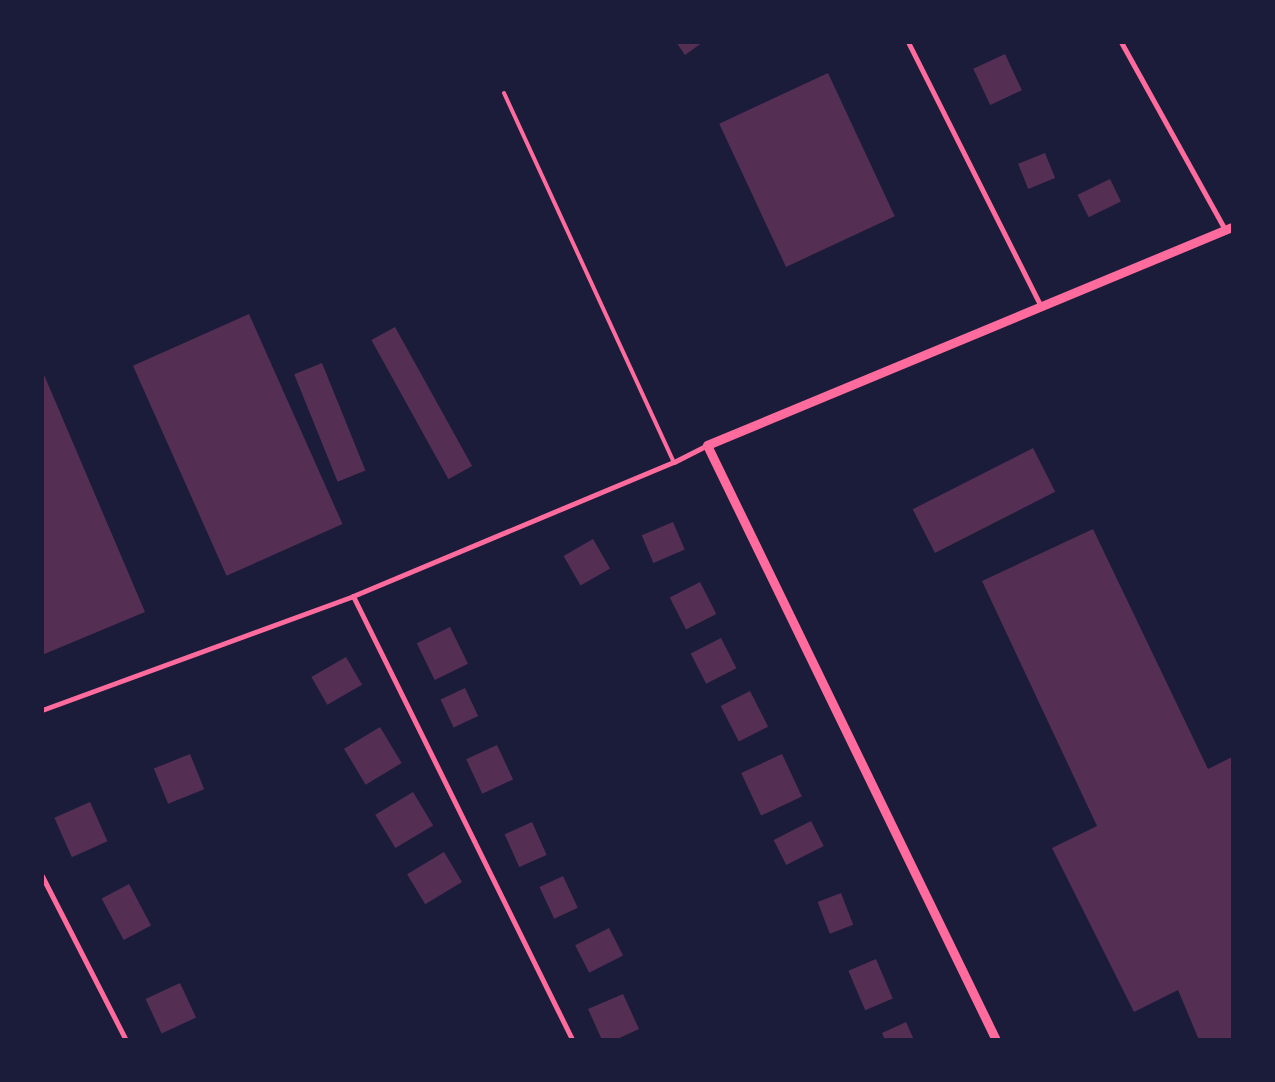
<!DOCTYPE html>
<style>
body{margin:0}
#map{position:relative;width:1275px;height:1082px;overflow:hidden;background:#1b1b3a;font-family:Arial,sans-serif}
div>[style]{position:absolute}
.building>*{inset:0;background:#542f53;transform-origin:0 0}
.service>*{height:4px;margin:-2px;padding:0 2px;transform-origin:2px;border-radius:2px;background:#ff6b9d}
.minor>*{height:5px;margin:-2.5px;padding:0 2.5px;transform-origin:2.5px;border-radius:2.5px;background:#ff6b9d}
.tertiary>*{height:9px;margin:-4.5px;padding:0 4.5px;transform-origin:4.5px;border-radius:4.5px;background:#ff6b9d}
span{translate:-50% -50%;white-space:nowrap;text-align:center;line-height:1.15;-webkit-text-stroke:4.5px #1b1b3a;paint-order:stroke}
.frame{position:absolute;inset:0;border:44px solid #1b1b3a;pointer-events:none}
</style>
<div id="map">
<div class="building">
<div style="clip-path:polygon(676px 42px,703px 42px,685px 55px)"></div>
<div style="left:1005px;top:54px;width:40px;height:35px;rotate:65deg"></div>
<div style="left:828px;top:73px;width:158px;height:120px;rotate:65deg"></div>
<div style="left:1045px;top:153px;width:27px;height:29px;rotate:68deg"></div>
<div style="left:1110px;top:179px;width:25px;height:36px;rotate:64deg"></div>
<div style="left:249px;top:314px;width:230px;height:127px;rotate:66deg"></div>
<div style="left:395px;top:327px;width:159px;height:27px;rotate:61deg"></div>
<div style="left:322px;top:363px;width:116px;height:30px;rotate:68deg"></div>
<div style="clip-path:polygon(42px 370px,145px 612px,42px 655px)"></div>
<div style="left:1033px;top:448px;width:49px;height:135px;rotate:63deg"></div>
<div style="left:673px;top:522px;width:30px;height:34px;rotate:67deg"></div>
<div style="clip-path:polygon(1093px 529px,1208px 769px,1232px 757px,1232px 1040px,1199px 1040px,1178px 990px,1134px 1012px,1052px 848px,1097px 826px,982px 581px)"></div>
<div style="left:593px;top:539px;width:34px;height:34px;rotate:60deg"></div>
<div style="left:700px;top:582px;width:36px;height:34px;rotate:63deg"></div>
<div style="left:450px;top:627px;width:41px;height:37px;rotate:64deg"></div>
<div style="left:721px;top:638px;width:34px;height:34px;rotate:63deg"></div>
<div style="left:346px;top:657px;width:32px;height:40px;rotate:60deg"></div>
<div style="left:465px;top:688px;width:31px;height:27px;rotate:65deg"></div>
<div style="left:750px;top:691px;width:40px;height:33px;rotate:63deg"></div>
<div style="left:380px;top:727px;width:42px;height:42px;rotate:59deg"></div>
<div style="left:497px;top:745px;width:38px;height:34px;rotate:65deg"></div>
<div style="left:190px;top:754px;width:38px;height:39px;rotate:68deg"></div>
<div style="left:782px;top:754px;width:47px;height:45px;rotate:65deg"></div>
<div style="left:413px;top:792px;width:39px;height:44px;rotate:59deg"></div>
<div style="left:90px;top:802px;width:43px;height:39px;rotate:66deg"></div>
<div style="left:811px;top:821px;width:28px;height:42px;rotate:63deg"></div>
<div style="left:532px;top:822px;width:36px;height:30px;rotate:66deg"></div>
<div style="left:444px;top:852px;width:35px;height:43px;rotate:59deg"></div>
<div style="left:563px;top:876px;width:35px;height:26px;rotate:65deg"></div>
<div style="left:129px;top:884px;width:47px;height:31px;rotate:62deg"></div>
<div style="left:841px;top:893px;width:34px;height:25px;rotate:69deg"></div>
<div style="left:609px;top:928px;width:31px;height:38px;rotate:63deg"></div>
<div style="left:876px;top:959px;width:43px;height:30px;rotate:67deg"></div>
<div style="left:180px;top:983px;width:38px;height:38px;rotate:65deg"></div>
<div style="clip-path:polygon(623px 994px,639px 1029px,615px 1040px,602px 1040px,588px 1009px)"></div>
<div style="clip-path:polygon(906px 1022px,914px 1040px,885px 1040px,882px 1033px)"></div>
</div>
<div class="service">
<div style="left:504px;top:93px;width:406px;rotate:65.3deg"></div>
</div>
<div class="minor">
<div style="left:908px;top:42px;width:297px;rotate:63.3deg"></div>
<div style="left:1121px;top:42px;width:215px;rotate:61deg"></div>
<div style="left:353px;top:596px;width:495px;rotate:63.7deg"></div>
<div style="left:42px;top:710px;width:331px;rotate:-20.1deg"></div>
<div style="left:353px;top:596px;width:348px;rotate:-22.7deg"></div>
<div style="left:674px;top:462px;width:37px;rotate:-27deg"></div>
<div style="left:42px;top:876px;width:184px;rotate:62.9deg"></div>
</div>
<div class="tertiary">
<div style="left:996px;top:1040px;width:661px;rotate:-115.91deg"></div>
<div style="left:707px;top:445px;width:568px;rotate:-22.55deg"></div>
</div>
<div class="frame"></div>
</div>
